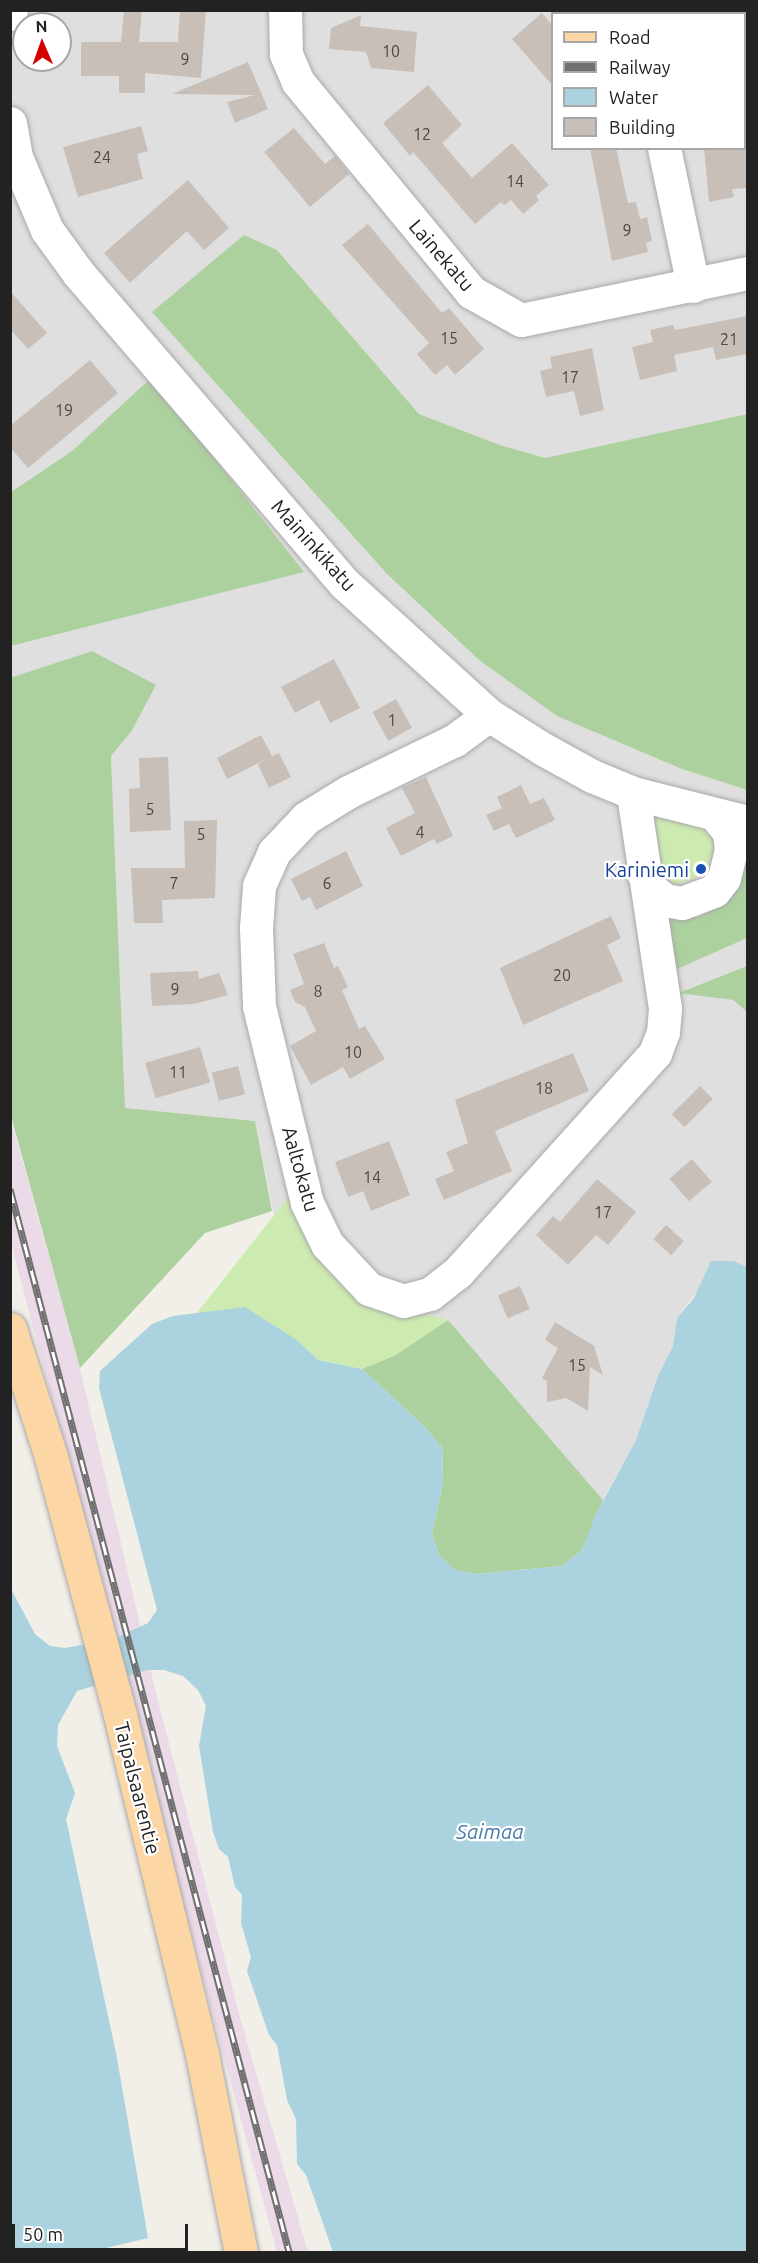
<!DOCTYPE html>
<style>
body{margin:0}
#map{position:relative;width:758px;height:2263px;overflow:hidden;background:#f2efe9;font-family:Ubuntu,sans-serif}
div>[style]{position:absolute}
.residential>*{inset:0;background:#e0dfdf}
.industrial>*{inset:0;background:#ebdbe8}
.grass>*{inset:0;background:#cdebb0}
.forest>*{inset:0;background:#add19e}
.water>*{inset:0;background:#aad3df}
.building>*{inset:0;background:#c7bfb8;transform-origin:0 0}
.roads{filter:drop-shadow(0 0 2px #a9a9a9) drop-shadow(0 0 2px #a9a9a9)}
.minor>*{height:33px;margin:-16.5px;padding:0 16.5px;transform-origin:16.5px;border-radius:16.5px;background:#fff}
.major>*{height:33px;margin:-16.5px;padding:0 16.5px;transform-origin:16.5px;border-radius:16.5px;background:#fcd6a4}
.rail>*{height:7px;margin-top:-3.5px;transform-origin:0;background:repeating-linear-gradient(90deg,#fff 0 14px,#707070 0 28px);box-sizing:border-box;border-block:2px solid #707070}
.dots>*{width:16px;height:16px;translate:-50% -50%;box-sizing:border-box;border:3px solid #fff;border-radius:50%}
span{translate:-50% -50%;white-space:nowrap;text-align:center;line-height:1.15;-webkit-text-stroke:4.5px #fff;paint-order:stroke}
.number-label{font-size:16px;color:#4b4948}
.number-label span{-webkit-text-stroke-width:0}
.street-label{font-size:20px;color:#222}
.transit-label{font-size:20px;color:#164399}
.right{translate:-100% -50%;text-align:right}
.water-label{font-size:21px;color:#4a7aab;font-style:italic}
.frame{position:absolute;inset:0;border:12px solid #222;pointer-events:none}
.legend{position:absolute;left:551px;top:12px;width:195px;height:138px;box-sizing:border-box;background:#fff;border:2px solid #a7a7a7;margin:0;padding:8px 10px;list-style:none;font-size:18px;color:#222}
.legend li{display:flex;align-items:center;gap:12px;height:30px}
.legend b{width:30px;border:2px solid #a7a7a7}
.north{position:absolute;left:12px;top:12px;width:60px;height:60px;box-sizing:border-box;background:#fff;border:2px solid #a7a7a7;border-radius:50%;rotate:358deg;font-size:16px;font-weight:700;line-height:24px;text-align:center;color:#222}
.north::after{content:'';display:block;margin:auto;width:21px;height:27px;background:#d40000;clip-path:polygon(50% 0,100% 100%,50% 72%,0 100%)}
.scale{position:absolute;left:12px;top:2224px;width:176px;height:27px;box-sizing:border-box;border:3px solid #222;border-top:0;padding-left:8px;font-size:18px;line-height:21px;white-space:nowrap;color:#222;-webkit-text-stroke:4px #fff;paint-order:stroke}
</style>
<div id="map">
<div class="residential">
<div style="clip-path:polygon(evenodd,11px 11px,747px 11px,747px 414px,545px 458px,500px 445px,419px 414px,277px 250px,186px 350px,387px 574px,479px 660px,638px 747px,682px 769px,747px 790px,747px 966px,679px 992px,733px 1000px,747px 1012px,747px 1267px,741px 1265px,702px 1285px,677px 1318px,674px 1346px,658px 1376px,636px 1440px,603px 1500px,448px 1320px,418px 1312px,400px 1318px,368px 1307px,338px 1281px,310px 1239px,291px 1194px,274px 1216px,255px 1121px,125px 1109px,111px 756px,131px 732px,92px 651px,11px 678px,11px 646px,303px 572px,72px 451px,11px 492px,11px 11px,552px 14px,744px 14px,744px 148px,552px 148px,552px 14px,11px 11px,24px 24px,60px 24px,60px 60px,24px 60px,24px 24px)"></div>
</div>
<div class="industrial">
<div style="clip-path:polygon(10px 1116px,80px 1368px,156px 1693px,241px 2021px,308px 2252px,277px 2252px,216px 2028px,11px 1243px)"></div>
</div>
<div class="grass">
<div style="clip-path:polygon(649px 816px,713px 830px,718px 849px,709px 866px,692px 880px,674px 884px,659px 877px)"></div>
<div style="clip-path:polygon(291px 1194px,310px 1239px,338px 1280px,368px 1307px,400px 1318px,418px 1312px,448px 1320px,396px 1355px,362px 1369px,318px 1360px,297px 1340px,196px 1314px)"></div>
</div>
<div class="forest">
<div style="clip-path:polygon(244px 235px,277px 250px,419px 414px,500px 445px,545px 458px,747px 414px,747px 790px,682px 769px,557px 716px,479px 660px,387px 574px,152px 312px)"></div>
<div style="clip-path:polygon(151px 378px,304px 572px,11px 646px,11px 492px,72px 451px)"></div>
<div style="clip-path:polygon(92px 651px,156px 685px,131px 732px,111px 756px,125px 1108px,255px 1121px,272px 1211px,205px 1233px,80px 1368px,11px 1116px,10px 678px)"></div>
<div style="clip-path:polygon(747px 834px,747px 938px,675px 970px,663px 912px,699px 917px,725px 903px,738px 877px,741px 843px)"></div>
<div style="clip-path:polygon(747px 966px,747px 1012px,733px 1000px,678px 993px)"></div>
<div style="clip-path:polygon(448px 1320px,603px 1500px,582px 1550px,562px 1566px,477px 1574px,455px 1570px,439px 1555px,432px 1534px,442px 1487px,443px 1449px,425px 1427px,362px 1369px,396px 1355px)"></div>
</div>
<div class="water">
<div style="clip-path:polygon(711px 1261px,734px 1261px,747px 1267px,747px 2252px,333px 2252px,306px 2175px,297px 2164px,296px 2119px,287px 2100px,277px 2045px,269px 2035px,247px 1971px,251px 1957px,241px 1923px,242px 1895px,235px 1887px,228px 1857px,219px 1849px,213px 1832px,199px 1746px,206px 1706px,198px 1690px,183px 1676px,164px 1670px,147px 1670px,77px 1691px,58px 1725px,57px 1746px,75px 1793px,66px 1819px,117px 2058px,148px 2238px,89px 2252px,11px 2252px,10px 1587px,35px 1634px,50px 1646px,65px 1648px,113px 1639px,148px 1623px,157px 1610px,99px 1388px,100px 1371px,152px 1324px,173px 1316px,245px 1307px,297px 1340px,318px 1360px,362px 1369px,425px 1427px,443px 1449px,442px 1487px,432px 1534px,439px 1555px,455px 1570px,477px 1574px,562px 1566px,582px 1550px,595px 1516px,636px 1440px,658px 1376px,673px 1346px,677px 1318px,694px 1298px)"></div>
</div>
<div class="building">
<div style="clip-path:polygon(124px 10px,142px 10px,139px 42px,178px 42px,180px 10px,206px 10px,201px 78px,145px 73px,145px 93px,119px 93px,119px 76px,81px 76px,81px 42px,121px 42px)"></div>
<div style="clip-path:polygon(542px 13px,552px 25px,552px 85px,512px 39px)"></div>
<div style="clip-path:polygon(361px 15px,360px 26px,417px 32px,414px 72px,371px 68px,366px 52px,329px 49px,331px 28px)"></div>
<div style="clip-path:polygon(248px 62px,268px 109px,235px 123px,227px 102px,255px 95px,172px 94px)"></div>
<div style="clip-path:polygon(428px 85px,462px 125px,442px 143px,472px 178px,512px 143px,549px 185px,536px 196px,539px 200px,523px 214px,511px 200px,504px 205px,501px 202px,475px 224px,413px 152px,410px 156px,383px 123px)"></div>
<div style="clip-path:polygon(141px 126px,148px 151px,137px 154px,143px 179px,78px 197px,63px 147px)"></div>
<div style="clip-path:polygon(294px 128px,325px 164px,335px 156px,349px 174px,310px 207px,264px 152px)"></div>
<div style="clip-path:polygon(590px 148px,616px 148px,628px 203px,636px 202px,640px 219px,647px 217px,652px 241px,646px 243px,648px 252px,612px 261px)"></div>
<div style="clip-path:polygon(704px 148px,747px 148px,747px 188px,732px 189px,734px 197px,709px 202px)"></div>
<div style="clip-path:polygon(188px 180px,229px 228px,204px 250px,187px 231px,130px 283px,104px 253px)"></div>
<div style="clip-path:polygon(368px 224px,442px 313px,449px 308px,484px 349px,455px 375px,447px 365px,435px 375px,417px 354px,429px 343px,342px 245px)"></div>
<div style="clip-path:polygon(10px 291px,47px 333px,28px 349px,10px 329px)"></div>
<div style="clip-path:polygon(747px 316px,747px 354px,716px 360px,713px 347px,674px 355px,677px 371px,640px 380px,632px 347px,653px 342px,650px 330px,673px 325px,675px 330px)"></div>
<div style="clip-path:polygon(592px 348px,604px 410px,580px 416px,574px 391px,546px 397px,540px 371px,552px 368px,550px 357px)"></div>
<div style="clip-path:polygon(90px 360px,118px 393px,28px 468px,10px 447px,10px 426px)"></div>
<div style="clip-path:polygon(334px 659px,360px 708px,330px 723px,319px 700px,295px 713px,281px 687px)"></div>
<div style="left:396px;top:699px;width:33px;height:27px;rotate:61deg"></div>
<div style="clip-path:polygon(261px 735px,272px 756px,279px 753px,291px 777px,269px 788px,258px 764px,266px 759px,227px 779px,217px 758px)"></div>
<div style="clip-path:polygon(168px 757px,171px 830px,130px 832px,129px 789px,140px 788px,139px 758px)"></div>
<div style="clip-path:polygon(426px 777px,453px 836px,437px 844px,434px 839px,401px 856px,386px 828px,415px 813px,402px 788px)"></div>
<div style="clip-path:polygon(521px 785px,530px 804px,544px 798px,555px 820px,516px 838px,509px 824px,494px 831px,486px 815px,502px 808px,497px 797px)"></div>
<div style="clip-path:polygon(217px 820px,215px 898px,162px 900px,163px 923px,134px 923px,131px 868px,185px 868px,184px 821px)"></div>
<div style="clip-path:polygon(346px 851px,363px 886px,316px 910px,310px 897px,302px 901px,291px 879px)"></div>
<div style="clip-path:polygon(611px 916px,621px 938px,607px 945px,623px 981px,523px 1025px,500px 968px)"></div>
<div style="clip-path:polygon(324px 943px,334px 968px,338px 966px,348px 987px,342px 990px,359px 1029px,365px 1026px,385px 1059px,350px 1079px,343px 1067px,311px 1085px,290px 1046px,316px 1031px,305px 1007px,295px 1002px,290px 990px,304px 984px,293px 954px)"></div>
<div style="clip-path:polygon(198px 971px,199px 979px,219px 973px,228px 995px,194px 1004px,152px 1006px,150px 973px)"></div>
<div style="left:200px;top:1047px;width:37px;height:57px;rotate:74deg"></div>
<div style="clip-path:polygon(573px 1053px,589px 1091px,495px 1131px,512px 1171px,444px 1200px,435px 1179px,454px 1171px,446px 1152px,468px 1143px,455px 1100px)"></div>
<div style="left:238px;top:1066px;width:29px;height:27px;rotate:76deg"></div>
<div style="left:700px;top:1086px;width:18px;height:40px;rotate:45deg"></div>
<div style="clip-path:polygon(389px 1141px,410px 1195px,371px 1211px,363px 1191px,348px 1197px,335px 1162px)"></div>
<div style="left:692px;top:1159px;width:30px;height:30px;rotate:49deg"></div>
<div style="clip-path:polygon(597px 1179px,636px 1212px,608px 1245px,596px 1235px,568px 1265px,536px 1235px,553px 1216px,560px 1222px)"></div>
<div style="left:666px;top:1225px;width:24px;height:19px;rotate:42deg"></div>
<div style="left:520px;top:1286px;width:25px;height:24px;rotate:67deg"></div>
<div style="clip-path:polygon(555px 1322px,594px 1346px,603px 1375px,590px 1367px,588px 1411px,566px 1398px,547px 1402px,547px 1381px,542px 1378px,558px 1348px,545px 1340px)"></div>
</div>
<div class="roads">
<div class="minor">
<div style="left:285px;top:10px;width:44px;rotate:88.7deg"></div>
<div style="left:286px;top:54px;width:30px;rotate:67deg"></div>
<div style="left:298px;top:82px;width:272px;rotate:50.5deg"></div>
<div style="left:471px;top:292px;width:57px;rotate:29.2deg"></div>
<div style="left:521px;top:320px;width:232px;rotate:-11.7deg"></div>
<div style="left:591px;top:10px;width:4px;rotate:63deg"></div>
<div style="left:10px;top:14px;width:4px;rotate:-76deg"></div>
<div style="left:10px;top:123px;width:35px;rotate:80deg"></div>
<div style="left:16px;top:157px;width:79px;rotate:67deg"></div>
<div style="left:47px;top:230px;width:54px;rotate:54deg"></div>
<div style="left:79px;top:274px;width:408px;rotate:49.4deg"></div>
<div style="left:345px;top:584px;width:195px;rotate:42.3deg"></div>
<div style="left:489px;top:715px;width:64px;rotate:32.2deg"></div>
<div style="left:543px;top:749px;width:56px;rotate:28.9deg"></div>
<div style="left:592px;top:776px;width:44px;rotate:22.5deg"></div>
<div style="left:633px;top:793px;width:119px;rotate:14.2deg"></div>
<div style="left:664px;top:148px;width:141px;rotate:78.1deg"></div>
<div style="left:489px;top:715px;width:42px;rotate:143.7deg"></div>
<div style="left:455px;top:740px;width:119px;rotate:154.1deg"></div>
<div style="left:348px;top:792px;width:49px;rotate:148.2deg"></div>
<div style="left:306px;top:818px;width:47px;rotate:133.3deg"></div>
<div style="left:274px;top:852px;width:37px;rotate:114deg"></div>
<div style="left:259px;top:886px;width:42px;rotate:94.1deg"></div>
<div style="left:256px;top:928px;width:78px;rotate:87.8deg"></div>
<div style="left:259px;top:1006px;width:203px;rotate:76.3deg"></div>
<div style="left:307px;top:1203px;width:46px;rotate:64deg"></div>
<div style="left:327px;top:1244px;width:62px;rotate:47deg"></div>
<div style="left:369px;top:1289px;width:36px;rotate:19deg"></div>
<div style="left:403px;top:1301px;width:28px;rotate:-15deg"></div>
<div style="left:430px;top:1294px;width:36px;rotate:-38deg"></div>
<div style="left:458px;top:1272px;width:295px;rotate:-48deg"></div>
<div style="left:655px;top:1053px;width:22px;rotate:-69deg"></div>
<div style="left:663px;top:1032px;width:24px;rotate:-85deg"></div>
<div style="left:665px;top:1008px;width:217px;rotate:-98.5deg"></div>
<div style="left:642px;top:871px;width:23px;rotate:61deg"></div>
<div style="left:653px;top:891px;width:15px;rotate:37deg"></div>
<div style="left:665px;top:900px;width:17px;rotate:10deg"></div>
<div style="left:682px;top:903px;width:34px;rotate:-21deg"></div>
<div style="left:714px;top:891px;width:16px;rotate:-52deg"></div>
<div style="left:724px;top:878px;width:29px;rotate:-76deg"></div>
<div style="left:731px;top:850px;width:18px;rotate:-96deg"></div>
<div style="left:729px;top:832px;width:22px;rotate:-129deg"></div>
</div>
<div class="major">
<div style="left:10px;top:1329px;width:134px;rotate:72.2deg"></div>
<div style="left:51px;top:1457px;width:267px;rotate:75deg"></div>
<div style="left:120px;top:1715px;width:349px;rotate:76.4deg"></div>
<div style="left:202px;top:2054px;width:202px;rotate:78.9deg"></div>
</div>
</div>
<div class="rail">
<div style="left:10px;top:1189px;width:1099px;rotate:75.29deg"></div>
</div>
<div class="dots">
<div style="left:701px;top:869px;background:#1a4fb4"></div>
</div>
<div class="number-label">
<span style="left:391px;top:51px">10</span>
<span style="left:185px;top:59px">9</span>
<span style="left:422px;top:134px">12</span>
<span style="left:102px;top:157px">24</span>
<span style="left:515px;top:181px">14</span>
<span style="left:627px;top:230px">9</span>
<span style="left:449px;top:338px">15</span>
<span style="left:729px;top:339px">21</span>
<span style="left:570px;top:377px">17</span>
<span style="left:64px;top:410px">19</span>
<span style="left:392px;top:720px">1</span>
<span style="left:150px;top:809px">5</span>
<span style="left:420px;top:832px">4</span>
<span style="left:201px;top:834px">5</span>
<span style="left:174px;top:883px">7</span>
<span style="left:327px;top:883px">6</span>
<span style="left:562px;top:975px">20</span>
<span style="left:175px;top:989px">9</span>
<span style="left:318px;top:991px">8</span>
<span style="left:353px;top:1052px">10</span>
<span style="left:178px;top:1072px">11</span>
<span style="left:544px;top:1088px">18</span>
<span style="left:372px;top:1177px">14</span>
<span style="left:603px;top:1212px">17</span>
<span style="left:577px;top:1365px">15</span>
</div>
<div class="street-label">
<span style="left:442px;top:255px;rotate:49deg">Lainekatu</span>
<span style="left:314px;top:545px;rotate:48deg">Maininkikatu</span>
<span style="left:301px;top:1169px;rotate:74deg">Aaltokatu</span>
<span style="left:138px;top:1788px;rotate:76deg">Taipalsaarentie</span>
</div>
<div class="transit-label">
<span class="right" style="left:689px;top:869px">Kariniemi</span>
</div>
<div class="water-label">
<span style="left:490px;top:1831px">Saimaa</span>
</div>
<div class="frame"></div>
<ul class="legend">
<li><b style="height:8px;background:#fcd6a4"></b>Road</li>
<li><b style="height:8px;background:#707070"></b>Railway</li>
<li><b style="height:16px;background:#aad3df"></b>Water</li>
<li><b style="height:16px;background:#c7bfb8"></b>Building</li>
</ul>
<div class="north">N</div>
<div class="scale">50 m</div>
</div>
